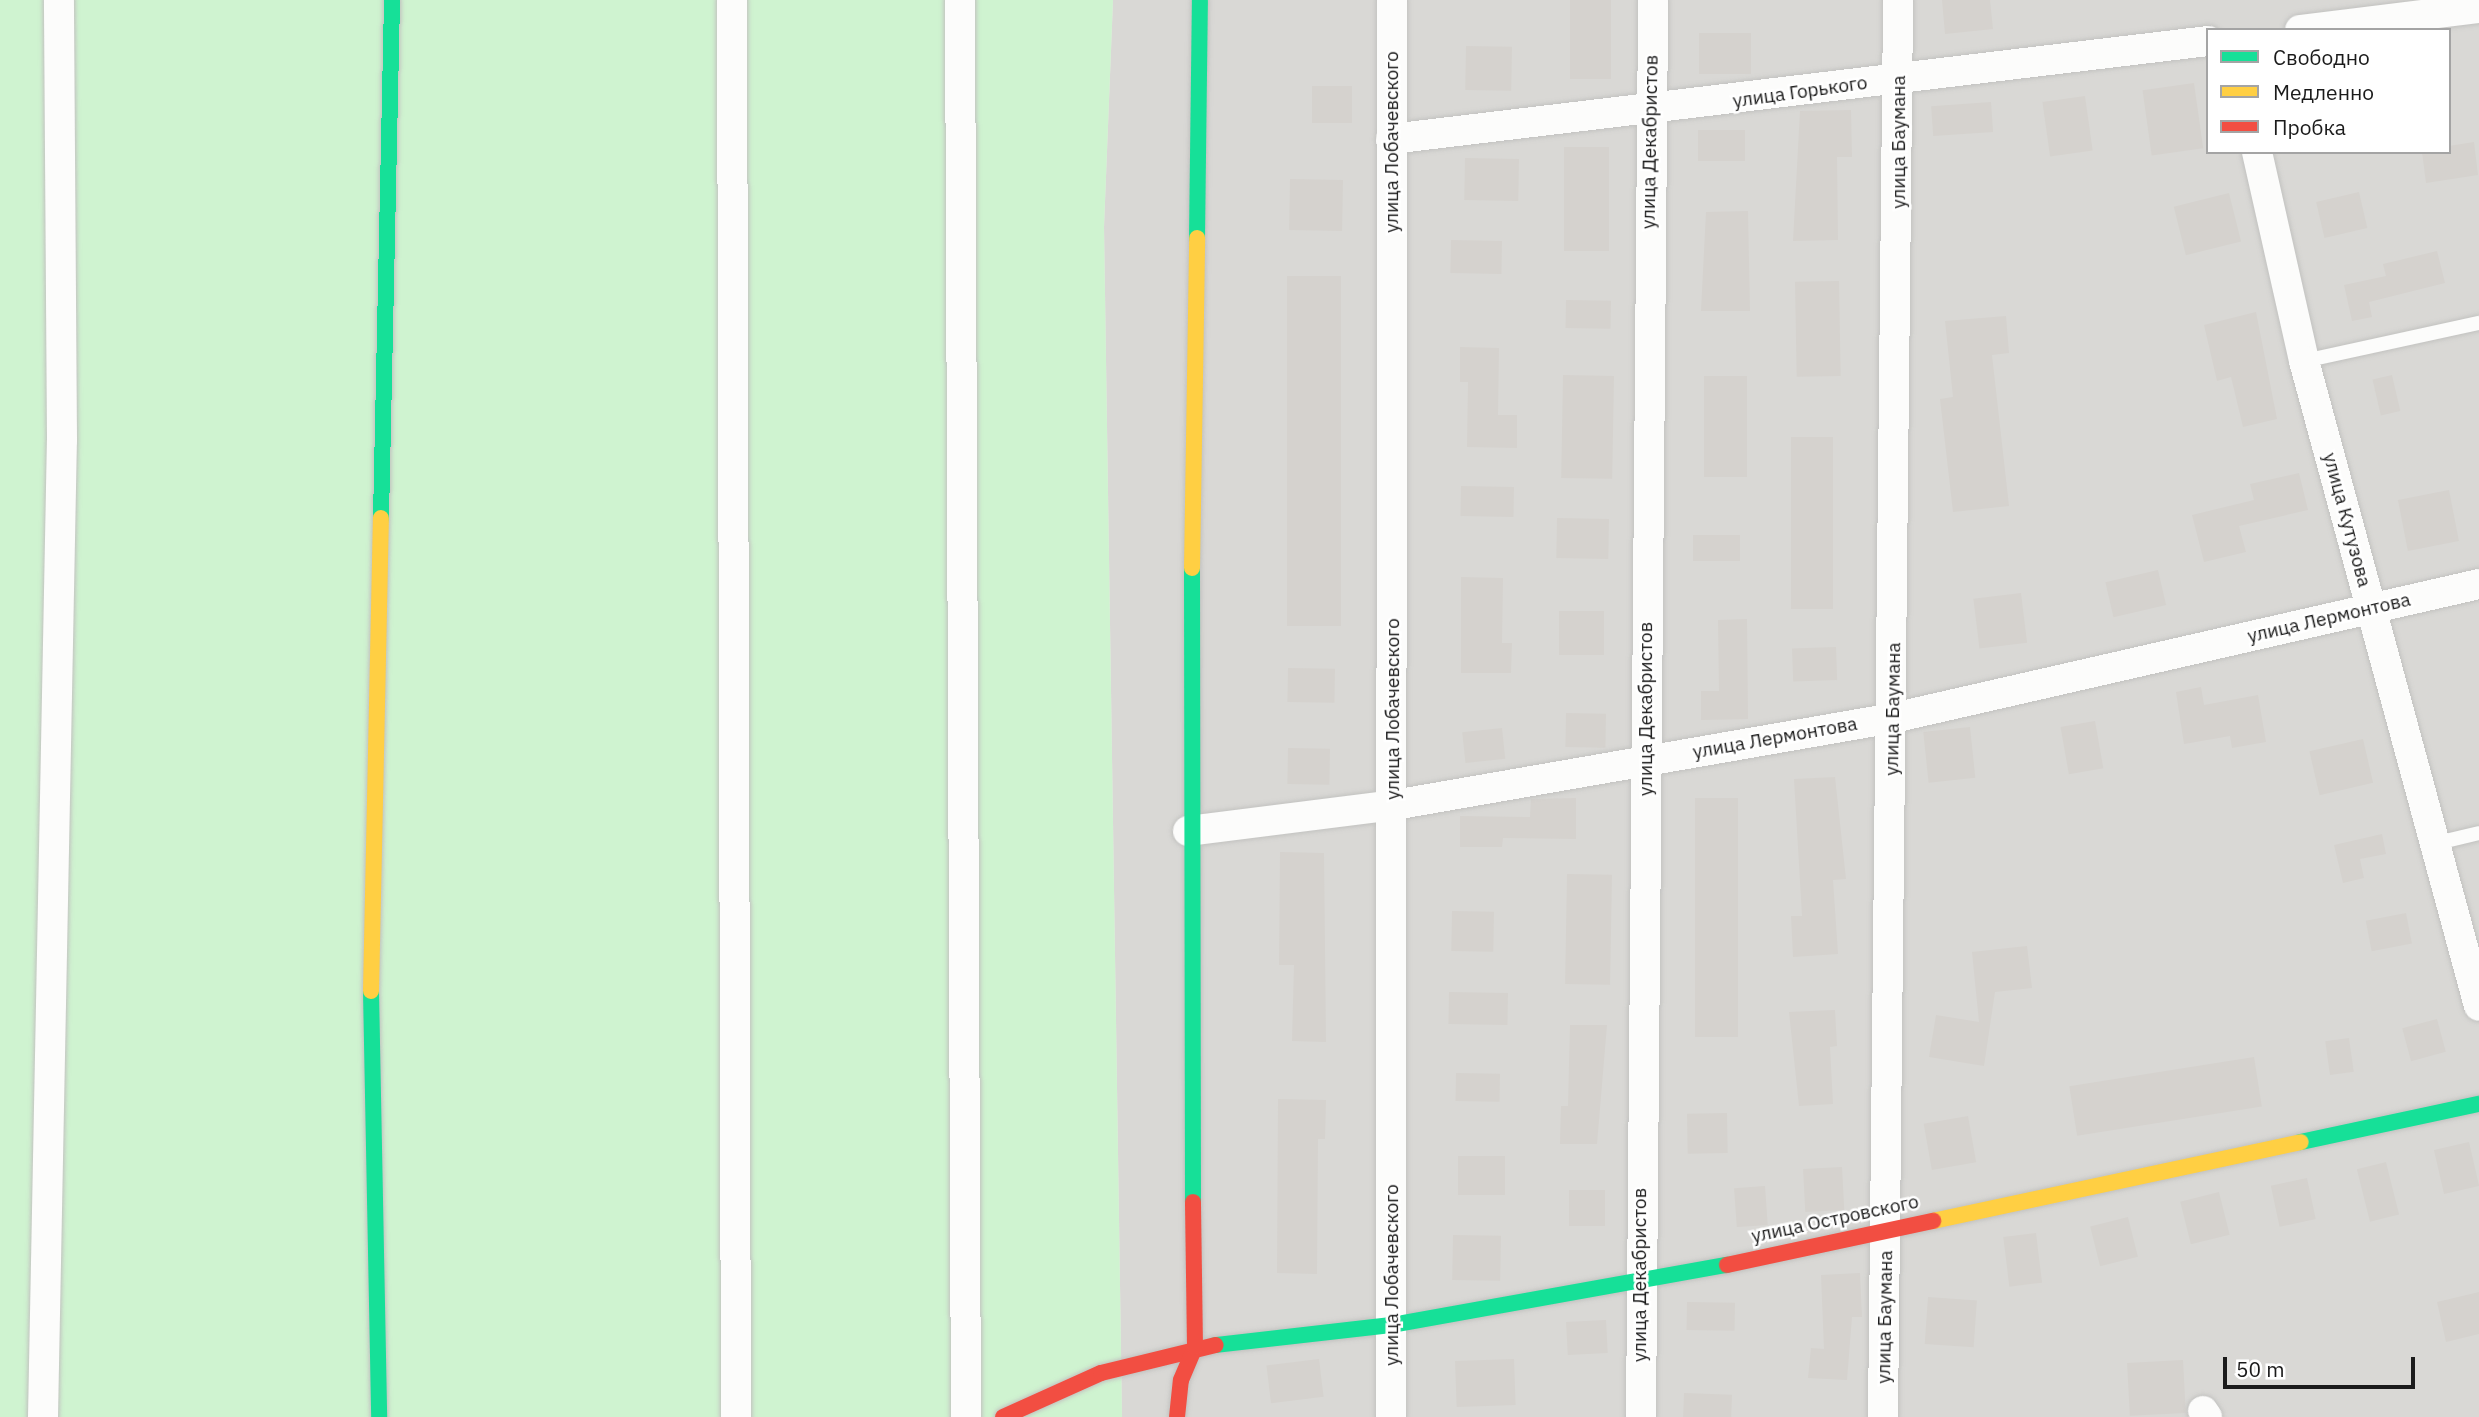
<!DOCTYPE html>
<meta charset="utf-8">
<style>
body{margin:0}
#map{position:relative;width:2479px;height:1417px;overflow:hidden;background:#eae9e4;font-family:"IBM Plex Sans",sans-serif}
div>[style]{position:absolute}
.residential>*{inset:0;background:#d9d8d5}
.park>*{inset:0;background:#cff3d0}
.building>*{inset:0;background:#d5d2ce;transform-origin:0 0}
.roads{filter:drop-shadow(0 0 2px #c2c2c0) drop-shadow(0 0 2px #c2c2c0)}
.lane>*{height:14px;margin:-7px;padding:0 7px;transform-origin:7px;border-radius:7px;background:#fcfcfb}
.street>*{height:30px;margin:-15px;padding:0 15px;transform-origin:15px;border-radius:15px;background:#fcfcfb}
.fast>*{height:16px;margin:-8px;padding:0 8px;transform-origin:8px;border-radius:8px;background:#16e098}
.slow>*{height:16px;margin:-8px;padding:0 8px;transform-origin:8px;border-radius:8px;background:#ffcf43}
.jam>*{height:16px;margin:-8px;padding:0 8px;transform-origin:8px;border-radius:8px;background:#f24e42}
span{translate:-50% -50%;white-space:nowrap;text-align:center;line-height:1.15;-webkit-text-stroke:5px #fff;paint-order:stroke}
.street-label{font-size:19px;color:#1b1b1b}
.legend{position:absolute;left:2206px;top:28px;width:245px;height:126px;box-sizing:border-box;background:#fff;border:2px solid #a4a4a4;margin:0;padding:9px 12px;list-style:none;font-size:21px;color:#1b1b1b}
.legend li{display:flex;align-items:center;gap:14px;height:35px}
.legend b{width:35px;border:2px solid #a4a4a4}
.scale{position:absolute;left:2223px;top:1357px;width:192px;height:32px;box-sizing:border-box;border:4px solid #1b1b1b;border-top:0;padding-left:9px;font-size:21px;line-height:24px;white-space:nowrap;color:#1b1b1b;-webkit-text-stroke:5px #fff;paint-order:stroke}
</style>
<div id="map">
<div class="residential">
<div style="clip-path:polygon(evenodd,1113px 0,2479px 0,2479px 1417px,1122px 1417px,1104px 227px,1113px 0,2208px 30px,2449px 30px,2449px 152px,2208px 152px,2208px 30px)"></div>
</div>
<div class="park">
<div style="clip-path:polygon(0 0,1113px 0,1104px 227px,1122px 1417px,0 1417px)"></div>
</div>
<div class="building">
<div style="left:1570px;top:0;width:41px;height:79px"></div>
<div style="clip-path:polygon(1942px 0,1990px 0,1993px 29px,1945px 34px)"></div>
<div style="left:1699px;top:33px;width:52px;height:41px"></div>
<div style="left:1466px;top:46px;width:46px;height:44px;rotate:1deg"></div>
<div style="left:2194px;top:83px;width:66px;height:52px;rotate:82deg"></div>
<div style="left:1312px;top:86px;width:40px;height:37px"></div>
<div style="left:2085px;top:96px;width:55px;height:43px;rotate:82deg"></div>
<div style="left:1991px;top:102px;width:30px;height:60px;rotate:86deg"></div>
<div style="clip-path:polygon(1851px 110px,1852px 157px,1837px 157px,1838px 240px,1793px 241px,1800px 111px)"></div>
<div style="left:1745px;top:130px;width:31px;height:47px;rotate:90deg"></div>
<div style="clip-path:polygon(2474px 142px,2478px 175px,2426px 183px,2422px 152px,2449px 152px,2449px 146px)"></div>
<div style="left:1564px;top:147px;width:45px;height:104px"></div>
<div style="left:1465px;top:158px;width:54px;height:42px;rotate:1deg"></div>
<div style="left:1290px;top:179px;width:53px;height:51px;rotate:1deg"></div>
<div style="left:2359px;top:192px;width:37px;height:44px;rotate:77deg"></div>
<div style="left:2229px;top:193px;width:50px;height:57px;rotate:76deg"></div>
<div style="clip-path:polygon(1748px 211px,1750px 311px,1701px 311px,1706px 212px)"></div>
<div style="left:1451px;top:240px;width:51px;height:33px;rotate:1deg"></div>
<div style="clip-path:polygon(2437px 251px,2445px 283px,2369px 302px,2372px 317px,2352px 321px,2344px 285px,2386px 276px,2383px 264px)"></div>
<div style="left:1287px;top:276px;width:54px;height:350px"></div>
<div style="left:1839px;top:281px;width:95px;height:44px;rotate:89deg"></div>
<div style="left:1566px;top:300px;width:45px;height:28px;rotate:1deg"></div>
<div style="clip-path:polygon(2256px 312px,2277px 419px,2243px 427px,2231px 377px,2217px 381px,2204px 325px)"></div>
<div style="clip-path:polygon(2006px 316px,2009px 353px,1992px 355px,2009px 506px,1953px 512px,1940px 399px,1953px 397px,1945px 321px)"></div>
<div style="clip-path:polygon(1460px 347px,1499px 348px,1498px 415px,1517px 415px,1517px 448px,1467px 447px,1468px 382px,1460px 382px)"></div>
<div style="left:1563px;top:375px;width:51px;height:103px;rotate:1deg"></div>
<div style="left:2392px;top:375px;width:37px;height:20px;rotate:77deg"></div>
<div style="left:1704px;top:376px;width:43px;height:101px"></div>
<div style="left:1791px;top:437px;width:42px;height:172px"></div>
<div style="clip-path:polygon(2299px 473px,2308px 510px,2239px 526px,2246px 552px,2204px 562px,2192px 515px,2254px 500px,2250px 484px)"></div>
<div style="left:1461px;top:486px;width:53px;height:30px;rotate:1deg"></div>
<div style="left:2449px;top:490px;width:52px;height:52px;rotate:79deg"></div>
<div style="left:1557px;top:518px;width:52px;height:40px;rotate:1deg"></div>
<div style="left:1740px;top:535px;width:26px;height:47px;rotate:90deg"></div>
<div style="left:2158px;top:570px;width:36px;height:54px;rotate:77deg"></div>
<div style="clip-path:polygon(1461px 577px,1503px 578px,1502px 643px,1512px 643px,1511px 673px,1461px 673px)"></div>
<div style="left:2021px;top:593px;width:50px;height:48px;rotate:83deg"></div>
<div style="left:1559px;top:611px;width:45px;height:44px"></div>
<div style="clip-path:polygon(1747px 619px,1748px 719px,1701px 720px,1701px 691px,1719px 691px,1718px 620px)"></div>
<div style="left:1836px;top:647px;width:33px;height:44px;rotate:88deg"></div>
<div style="left:1288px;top:668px;width:47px;height:34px;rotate:1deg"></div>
<div style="clip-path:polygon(2201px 687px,2204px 705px,2258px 695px,2266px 742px,2232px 748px,2230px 736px,2184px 744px,2176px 692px)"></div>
<div style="left:1566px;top:713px;width:40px;height:34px;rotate:1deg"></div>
<div style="left:2095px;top:721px;width:48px;height:35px;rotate:80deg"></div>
<div style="left:1970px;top:727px;width:51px;height:47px;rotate:84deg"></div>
<div style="left:1502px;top:728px;width:31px;height:40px;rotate:84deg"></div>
<div style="left:2363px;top:739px;width:45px;height:55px;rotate:77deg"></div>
<div style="left:1288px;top:748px;width:42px;height:36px;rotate:1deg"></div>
<div style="clip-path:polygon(1835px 777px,1846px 879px,1833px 880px,1838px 954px,1793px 957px,1791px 916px,1802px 916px,1794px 779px)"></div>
<div style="clip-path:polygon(1576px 798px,1576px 839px,1503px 838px,1502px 847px,1460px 847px,1460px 816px,1530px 817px,1531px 799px)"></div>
<div style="left:1695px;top:798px;width:43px;height:239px"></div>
<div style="clip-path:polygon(2382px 834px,2386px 854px,2360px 859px,2364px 878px,2343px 883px,2334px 845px)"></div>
<div style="clip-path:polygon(1280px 852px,1324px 853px,1326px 1042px,1292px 1041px,1294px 965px,1279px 965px)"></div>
<div style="left:1567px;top:874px;width:45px;height:110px;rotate:1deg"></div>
<div style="left:1452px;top:911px;width:42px;height:40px;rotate:1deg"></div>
<div style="left:2406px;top:913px;width:31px;height:41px;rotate:79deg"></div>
<div style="clip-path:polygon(2027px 946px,2032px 988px,1995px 992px,1984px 1066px,1929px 1057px,1936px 1015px,1979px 1022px,1972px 952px)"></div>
<div style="left:1449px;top:992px;width:59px;height:32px;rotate:1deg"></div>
<div style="clip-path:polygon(1835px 1010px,1837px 1046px,1830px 1047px,1833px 1104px,1799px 1106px,1789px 1012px)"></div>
<div style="left:2437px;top:1019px;width:34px;height:36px;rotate:75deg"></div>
<div style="clip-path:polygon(1570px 1025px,1607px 1025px,1597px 1144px,1560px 1144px,1561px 1106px,1568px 1106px)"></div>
<div style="left:2349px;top:1038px;width:34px;height:24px;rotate:82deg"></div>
<div style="left:2254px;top:1057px;width:50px;height:187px;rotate:81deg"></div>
<div style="left:1456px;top:1073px;width:44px;height:28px;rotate:1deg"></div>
<div style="clip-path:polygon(1278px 1099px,1326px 1100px,1325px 1139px,1318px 1139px,1317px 1274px,1277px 1273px)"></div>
<div style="left:1727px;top:1113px;width:40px;height:40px;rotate:89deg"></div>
<div style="left:1968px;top:1116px;width:47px;height:45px;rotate:80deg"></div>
<div style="left:2469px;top:1142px;width:45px;height:36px;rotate:77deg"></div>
<div style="left:1458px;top:1156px;width:47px;height:39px"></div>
<div style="left:2386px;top:1162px;width:54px;height:30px;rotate:76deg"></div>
<div style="left:1842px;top:1167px;width:43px;height:39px;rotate:87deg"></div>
<div style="left:2307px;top:1178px;width:42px;height:37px;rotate:78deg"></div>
<div style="left:1765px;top:1186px;width:39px;height:31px;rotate:86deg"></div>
<div style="left:1569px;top:1190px;width:36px;height:36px"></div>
<div style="left:2219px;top:1192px;width:44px;height:40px;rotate:76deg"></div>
<div style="left:2128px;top:1217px;width:41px;height:39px;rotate:76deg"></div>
<div style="left:2036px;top:1233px;width:50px;height:33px;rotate:83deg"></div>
<div style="left:1453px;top:1235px;width:48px;height:45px;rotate:1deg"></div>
<div style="clip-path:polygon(1860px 1273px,1862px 1317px,1852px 1317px,1847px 1380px,1808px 1378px,1811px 1348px,1824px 1349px,1821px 1275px)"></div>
<div style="clip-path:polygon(2479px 1292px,2479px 1334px,2446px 1342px,2437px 1302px)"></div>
<div style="left:1928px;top:1297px;width:49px;height:47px;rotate:4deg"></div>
<div style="left:1687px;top:1302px;width:48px;height:28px;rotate:1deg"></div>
<div style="left:1606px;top:1320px;width:33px;height:40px;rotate:87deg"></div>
<div style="left:1319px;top:1359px;width:38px;height:53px;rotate:83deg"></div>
<div style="left:1514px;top:1359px;width:46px;height:59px;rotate:88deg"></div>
<div style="left:2183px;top:1360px;width:53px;height:56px;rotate:87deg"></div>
<div style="left:1684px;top:1393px;width:48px;height:24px;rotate:2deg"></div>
</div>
<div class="roads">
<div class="lane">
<div style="left:2304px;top:361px;width:179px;rotate:-12.3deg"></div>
<div style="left:2433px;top:844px;width:47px;rotate:-13.4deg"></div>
</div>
<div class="street">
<div style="left:732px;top:0;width:1417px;rotate:89.84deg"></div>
<div style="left:960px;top:0;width:1417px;rotate:89.76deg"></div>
<div style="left:2300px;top:30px;width:180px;rotate:-7deg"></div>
<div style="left:1391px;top:139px;width:823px;rotate:-6.84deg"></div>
<div style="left:2257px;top:152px;width:214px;rotate:77.3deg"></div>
<div style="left:2304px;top:361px;width:668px;rotate:74.82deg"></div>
<div style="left:1188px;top:831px;width:208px;rotate:-7.2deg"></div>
<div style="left:1394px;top:805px;width:507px;rotate:-9.89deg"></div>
<div style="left:1893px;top:718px;width:601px;rotate:-12.88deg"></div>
<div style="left:2203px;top:1411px;width:7px;rotate:56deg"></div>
<div style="left:43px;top:1417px;width:977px;rotate:-88.89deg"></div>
<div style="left:62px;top:440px;width:440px;rotate:-90.4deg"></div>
<div style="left:1391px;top:1417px;width:1417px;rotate:-89.96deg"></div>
<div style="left:1641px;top:1417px;width:1417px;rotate:-89.51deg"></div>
<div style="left:1883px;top:1417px;width:1417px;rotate:-89.39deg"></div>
</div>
<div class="fast">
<div style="left:1197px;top:238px;width:238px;rotate:-89.3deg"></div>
<div style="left:381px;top:518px;width:518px;rotate:-88.78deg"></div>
<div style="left:1192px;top:568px;width:634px;rotate:89.91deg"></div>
<div style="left:371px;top:991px;width:426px;rotate:88.9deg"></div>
<div style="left:2301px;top:1142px;width:182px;rotate:-12.1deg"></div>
<div style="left:1216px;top:1345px;width:177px;rotate:-6.5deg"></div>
<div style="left:1392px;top:1325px;width:340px;rotate:-10.2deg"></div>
</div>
<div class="slow">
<div style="left:1192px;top:568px;width:330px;rotate:-89.1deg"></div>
<div style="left:371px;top:991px;width:473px;rotate:-88.8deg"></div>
<div style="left:1933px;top:1221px;width:376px;rotate:-12.1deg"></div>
</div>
<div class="jam">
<div style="left:1727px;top:1265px;width:211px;rotate:-12.1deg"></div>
<div style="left:1003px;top:1417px;width:107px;rotate:-24.2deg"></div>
<div style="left:1101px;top:1373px;width:118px;rotate:-13.7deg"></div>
<div style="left:1177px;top:1417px;width:37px;rotate:-84deg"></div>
<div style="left:1181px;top:1380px;width:36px;rotate:-67deg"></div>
<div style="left:1195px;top:1347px;width:145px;rotate:-90.8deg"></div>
</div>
</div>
<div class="street-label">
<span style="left:1800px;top:92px;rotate:-8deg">улица Горького</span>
<span style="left:1392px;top:142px;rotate:-90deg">улица Лобачевского</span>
<span style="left:1650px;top:142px;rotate:-89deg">улица Декабристов</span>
<span style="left:1899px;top:142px;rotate:-90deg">улица Баумана</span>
<span style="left:2347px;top:520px;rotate:75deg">улица Кутузова</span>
<span style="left:2329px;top:618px;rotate:-13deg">улица Лермонтова</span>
<span style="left:1393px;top:709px;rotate:-90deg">улица Лобачевского</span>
<span style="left:1646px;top:709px;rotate:-90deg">улица Декабристов</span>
<span style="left:1893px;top:709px;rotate:-89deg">улица Баумана</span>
<span style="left:1775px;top:738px;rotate:-10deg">улица Лермонтова</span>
<span style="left:1835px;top:1219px;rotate:-12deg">улица Островского</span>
<span style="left:1392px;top:1275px;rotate:-90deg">улица Лобачевского</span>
<span style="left:1640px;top:1275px;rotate:-90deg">улица Декабристов</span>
<span style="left:1885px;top:1317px;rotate:-89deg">улица Баумана</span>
</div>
<ul class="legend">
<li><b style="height:9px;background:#16e098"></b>Свободно</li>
<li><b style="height:9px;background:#ffcf43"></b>Медленно</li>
<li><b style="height:9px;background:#f24e42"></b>Пробка</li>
</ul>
<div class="scale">50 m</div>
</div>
